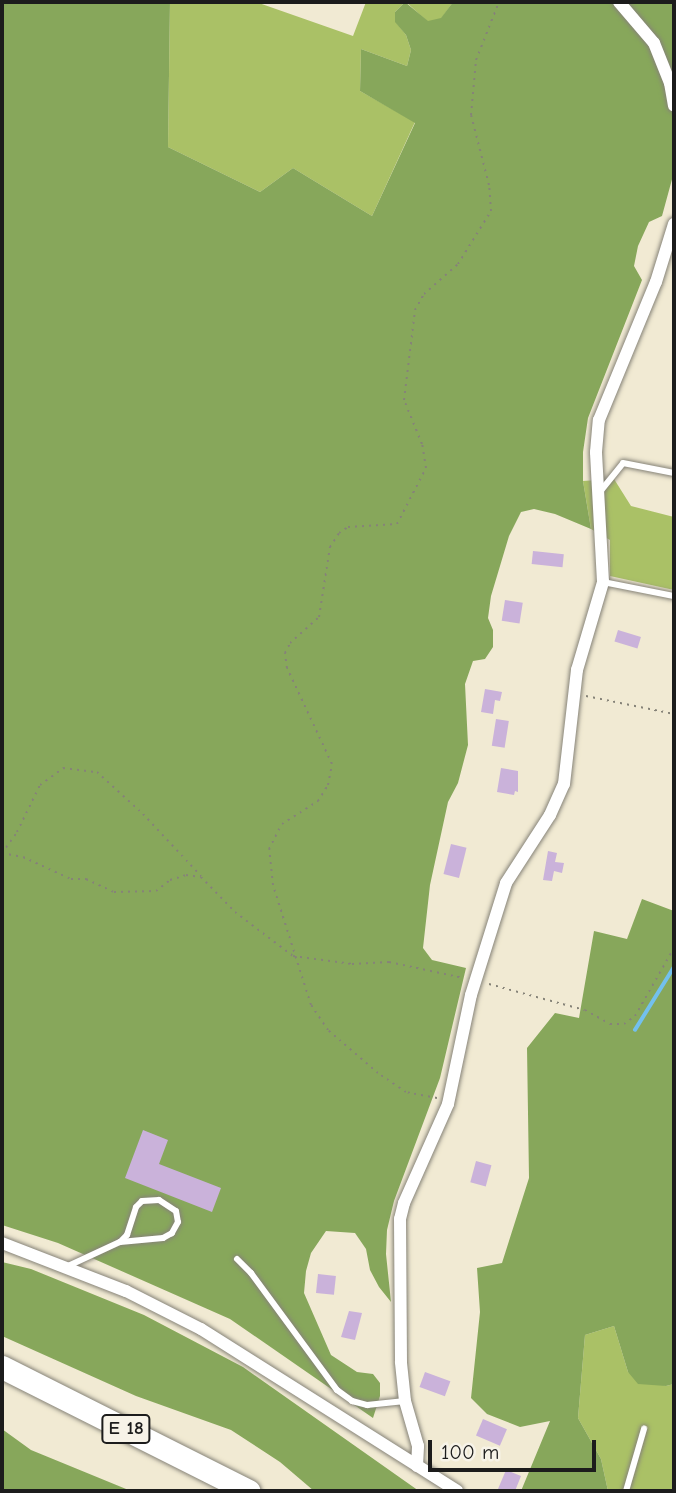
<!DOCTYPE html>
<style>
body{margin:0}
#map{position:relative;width:676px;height:1493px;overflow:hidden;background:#f1ead3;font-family:"Comic Neue",sans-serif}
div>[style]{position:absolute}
.green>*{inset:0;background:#aac166}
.forest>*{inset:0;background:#87a75b}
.stream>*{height:3.5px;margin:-1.75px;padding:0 1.75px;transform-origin:1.75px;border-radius:1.75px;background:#73c0ed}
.building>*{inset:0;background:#cab2da;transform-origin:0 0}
.path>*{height:2px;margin-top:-1px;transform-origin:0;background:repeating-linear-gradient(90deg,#868378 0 2px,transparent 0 7px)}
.roads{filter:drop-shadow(0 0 2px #868378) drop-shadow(0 0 2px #868378)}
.lane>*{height:6px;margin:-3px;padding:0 3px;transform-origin:3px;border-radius:3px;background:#fff}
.street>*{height:12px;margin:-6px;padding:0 6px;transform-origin:6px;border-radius:6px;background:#fff}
.highway>*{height:23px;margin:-11.5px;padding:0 11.5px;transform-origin:11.5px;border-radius:11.5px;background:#fff}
span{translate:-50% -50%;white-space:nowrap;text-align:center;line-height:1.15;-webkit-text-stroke:7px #f7f3e8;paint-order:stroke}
.shield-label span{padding:2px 5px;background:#f7f3e8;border:2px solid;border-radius:5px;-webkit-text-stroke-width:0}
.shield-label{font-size:19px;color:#1c1c1c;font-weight:700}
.frame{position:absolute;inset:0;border:4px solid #1c1c1c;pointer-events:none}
.scale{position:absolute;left:428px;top:1440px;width:168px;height:32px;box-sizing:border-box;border:4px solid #1c1c1c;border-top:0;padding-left:9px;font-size:21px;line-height:24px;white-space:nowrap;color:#1c1c1c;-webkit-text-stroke:5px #f7f3e8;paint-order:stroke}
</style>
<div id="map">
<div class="green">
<div style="clip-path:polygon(170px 2px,256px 2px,353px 36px,366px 2px,405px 2px,395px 12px,395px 21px,406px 35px,411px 50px,407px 66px,361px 49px,360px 91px,415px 122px,372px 216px,293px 168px,260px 192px,168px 147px)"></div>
<div style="clip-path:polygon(406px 2px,453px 2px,441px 19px,428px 22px)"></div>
<div style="clip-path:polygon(614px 479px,631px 506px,674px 517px,674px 590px,610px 576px,610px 540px,591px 529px,583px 481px)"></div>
<div style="clip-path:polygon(614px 1326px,628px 1372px,666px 1386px,674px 1384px,674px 1491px,608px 1491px,601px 1459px,578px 1418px,585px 1335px)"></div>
</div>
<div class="forest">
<div style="clip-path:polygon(2px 2px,170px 2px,168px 147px,260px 192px,293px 168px,372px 216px,415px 123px,360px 91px,361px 49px,407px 66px,411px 50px,406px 35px,395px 22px,395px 12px,405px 2px,428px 21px,441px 18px,453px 2px,674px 2px,674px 172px,662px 216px,649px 222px,638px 246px,634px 266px,642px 280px,588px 418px,583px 452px,583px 481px,591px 529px,555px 514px,534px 509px,521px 512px,509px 536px,491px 596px,488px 618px,493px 630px,493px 647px,485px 659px,473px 661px,465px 684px,468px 745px,458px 783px,448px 802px,430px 885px,423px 948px,432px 960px,466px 968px,440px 1078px,394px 1201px,387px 1230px,386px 1254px,391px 1302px,379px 1287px,370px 1270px,366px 1249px,355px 1233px,326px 1231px,311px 1253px,306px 1271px,304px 1293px,331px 1355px,357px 1372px,373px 1374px,380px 1383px,380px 1396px,373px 1418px,230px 1319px,58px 1243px,2px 1225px)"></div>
<div style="clip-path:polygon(642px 899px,674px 911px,674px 1384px,666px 1386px,638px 1384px,628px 1372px,614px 1326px,585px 1335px,578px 1418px,601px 1459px,608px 1491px,521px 1491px,550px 1421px,520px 1427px,487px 1414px,471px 1398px,480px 1312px,477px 1268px,502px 1263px,529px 1178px,527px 1048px,555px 1013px,579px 1018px,594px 931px,627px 939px)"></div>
<div style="clip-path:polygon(2px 1262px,31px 1269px,144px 1315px,243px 1367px,419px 1491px,314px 1491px,280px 1462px,231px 1430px,136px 1396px,2px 1336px)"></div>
<div style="clip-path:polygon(2px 1429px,31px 1450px,131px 1491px,2px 1491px)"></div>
</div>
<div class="stream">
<div style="left:635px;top:1030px;width:74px;rotate:-58.2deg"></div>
</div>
<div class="building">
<div style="left:533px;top:551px;width:31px;height:13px;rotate:6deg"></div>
<div style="left:505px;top:600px;width:18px;height:21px;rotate:9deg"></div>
<div style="left:618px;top:630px;width:24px;height:12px;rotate:17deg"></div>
<div style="clip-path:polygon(485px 689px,502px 692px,500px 701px,495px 700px,493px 714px,481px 712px)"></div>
<div style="left:496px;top:719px;width:13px;height:27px;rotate:9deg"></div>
<div style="clip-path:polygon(501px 768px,518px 771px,518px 792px,515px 791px,514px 795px,497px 792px)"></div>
<div style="left:451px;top:844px;width:16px;height:31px;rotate:14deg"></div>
<div style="clip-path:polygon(548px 851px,557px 853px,555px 862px,564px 863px,562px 873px,554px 871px,552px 881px,543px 880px)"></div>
<div style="clip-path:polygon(143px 1130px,168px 1140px,159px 1164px,221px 1188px,212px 1212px,125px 1178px)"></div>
<div style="left:476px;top:1161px;width:16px;height:22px;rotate:15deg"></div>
<div style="left:318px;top:1274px;width:18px;height:19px;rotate:6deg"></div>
<div style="clip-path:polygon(349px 1311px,362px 1313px,355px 1340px,341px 1337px)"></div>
<div style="left:425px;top:1372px;width:27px;height:16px;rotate:20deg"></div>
<div style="left:483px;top:1419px;width:26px;height:18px;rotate:23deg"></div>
<div style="clip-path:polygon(506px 1470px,521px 1476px,515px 1491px,498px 1489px)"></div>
</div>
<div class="path">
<div style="left:586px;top:696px;width:90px;rotate:11.6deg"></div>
<div style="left:2px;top:853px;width:21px;rotate:11deg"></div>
<div style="left:23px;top:857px;width:53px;rotate:24.6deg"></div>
<div style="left:71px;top:879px;width:15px"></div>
<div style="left:86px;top:879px;width:31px;rotate:25deg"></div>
<div style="left:114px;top:892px;width:42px;rotate:-1.4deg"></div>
<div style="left:156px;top:891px;width:18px;rotate:-38deg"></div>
<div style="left:170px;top:880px;width:17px;rotate:-17deg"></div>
<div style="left:186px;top:875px;width:15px;rotate:8deg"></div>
<div style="left:201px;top:877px;width:49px;rotate:45.8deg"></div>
<div style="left:235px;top:912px;width:73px;rotate:37.2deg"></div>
<div style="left:293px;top:956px;width:60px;rotate:7.7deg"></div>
<div style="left:352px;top:964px;width:37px;rotate:-3deg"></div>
<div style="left:389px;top:962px;width:76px;rotate:12.2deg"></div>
<div style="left:2px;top:853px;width:26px;rotate:-54deg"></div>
<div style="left:17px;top:832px;width:52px;rotate:-63.9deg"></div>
<div style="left:40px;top:785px;width:29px;rotate:-36deg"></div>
<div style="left:63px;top:768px;width:34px;rotate:7deg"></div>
<div style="left:97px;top:772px;width:62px;rotate:42.4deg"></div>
<div style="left:143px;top:814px;width:85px;rotate:46.9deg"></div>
<div style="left:489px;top:984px;width:99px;rotate:15.2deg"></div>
<div style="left:585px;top:1010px;width:29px;rotate:29deg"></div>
<div style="left:610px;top:1024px;width:14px"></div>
<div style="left:624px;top:1024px;width:14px;rotate:-36deg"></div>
<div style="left:635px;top:1016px;width:78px;rotate:-60.2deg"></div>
<div style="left:437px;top:1098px;width:32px;rotate:-169deg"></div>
<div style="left:406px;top:1092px;width:34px;rotate:-146deg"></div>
<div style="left:378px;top:1073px;width:66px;rotate:-139.3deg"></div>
<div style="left:328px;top:1030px;width:30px;rotate:-124deg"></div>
<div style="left:311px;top:1005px;width:126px;rotate:-107.6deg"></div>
<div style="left:273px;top:885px;width:36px;rotate:-96deg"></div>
<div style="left:269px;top:849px;width:28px;rotate:-63deg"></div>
<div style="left:282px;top:824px;width:43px;rotate:-32.6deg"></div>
<div style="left:318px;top:801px;width:19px;rotate:-58deg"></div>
<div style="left:328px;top:785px;width:21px;rotate:-79deg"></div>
<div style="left:332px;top:764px;width:106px;rotate:-115.1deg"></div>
<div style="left:287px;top:668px;width:15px;rotate:-98deg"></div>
<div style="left:285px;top:653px;width:11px;rotate:-63deg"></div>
<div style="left:290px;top:643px;width:39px;rotate:-42deg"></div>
<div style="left:319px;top:617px;width:71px;rotate:-81.1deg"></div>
<div style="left:330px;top:547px;width:17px;rotate:-57deg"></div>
<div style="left:339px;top:533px;width:11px;rotate:-34deg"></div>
<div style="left:348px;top:527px;width:49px;rotate:-3.5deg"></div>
<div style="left:397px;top:524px;width:63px;rotate:-62.6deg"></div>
<div style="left:426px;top:468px;width:24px;rotate:-99deg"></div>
<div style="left:422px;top:444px;width:48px;rotate:-112.2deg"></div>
<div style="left:404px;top:400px;width:91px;rotate:-83deg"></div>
<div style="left:415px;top:310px;width:18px;rotate:-61deg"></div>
<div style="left:424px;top:294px;width:45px;rotate:-41.4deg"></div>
<div style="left:458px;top:264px;width:62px;rotate:-58.1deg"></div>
<div style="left:491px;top:211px;width:26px;rotate:-94deg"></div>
<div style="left:489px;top:185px;width:72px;rotate:-104.4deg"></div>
<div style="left:471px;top:115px;width:55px;rotate:-84.8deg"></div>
<div style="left:476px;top:60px;width:62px;rotate:-68.4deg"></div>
</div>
<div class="roads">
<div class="lane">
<div style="left:599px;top:493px;width:38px;rotate:-51deg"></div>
<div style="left:623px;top:463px;width:52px;rotate:11.1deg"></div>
<div style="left:603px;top:582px;width:72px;rotate:11.2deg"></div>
<div style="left:237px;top:1259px;width:20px;rotate:45deg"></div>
<div style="left:251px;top:1273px;width:145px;rotate:53.7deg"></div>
<div style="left:337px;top:1390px;width:19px;rotate:36deg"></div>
<div style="left:352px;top:1401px;width:16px;rotate:15deg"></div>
<div style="left:367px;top:1405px;width:38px;rotate:-6deg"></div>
<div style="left:68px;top:1266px;width:57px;rotate:-24.8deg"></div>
<div style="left:120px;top:1242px;width:10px;rotate:-45deg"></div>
<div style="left:127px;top:1235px;width:29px;rotate:-72deg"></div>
<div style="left:136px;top:1207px;width:8px;rotate:-45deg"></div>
<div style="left:142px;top:1201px;width:17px;rotate:-3deg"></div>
<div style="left:159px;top:1200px;width:20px;rotate:33deg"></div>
<div style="left:176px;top:1211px;width:11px;rotate:80deg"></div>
<div style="left:178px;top:1222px;width:13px;rotate:119deg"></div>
<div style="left:172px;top:1233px;width:10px;rotate:151deg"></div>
<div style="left:163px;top:1238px;width:43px;rotate:174.7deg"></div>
<div style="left:626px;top:1491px;width:65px;rotate:-73.8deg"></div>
</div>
<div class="street">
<div style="left:619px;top:2px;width:54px;rotate:49.5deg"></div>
<div style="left:654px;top:43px;width:43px;rotate:68.2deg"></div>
<div style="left:670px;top:83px;width:23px;rotate:80deg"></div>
<div style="left:2px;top:1243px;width:133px;rotate:21.2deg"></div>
<div style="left:126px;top:1291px;width:84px;rotate:26.9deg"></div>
<div style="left:201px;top:1329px;width:303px;rotate:32.3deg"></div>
<div style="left:417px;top:1466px;width:20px;rotate:-87deg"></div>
<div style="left:418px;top:1446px;width:47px;rotate:-106.1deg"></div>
<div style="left:405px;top:1401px;width:39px;rotate:-96deg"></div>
<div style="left:401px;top:1362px;width:143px;rotate:-90.4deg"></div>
<div style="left:400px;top:1219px;width:16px;rotate:-76deg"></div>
<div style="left:404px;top:1203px;width:108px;rotate:-66deg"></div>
<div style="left:448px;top:1104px;width:111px;rotate:-78.1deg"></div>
<div style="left:471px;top:995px;width:117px;rotate:-72.6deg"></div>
<div style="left:506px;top:883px;width:81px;rotate:-57.1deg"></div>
<div style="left:550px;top:815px;width:34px;rotate:-66deg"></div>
<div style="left:564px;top:784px;width:115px;rotate:-83.5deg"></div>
<div style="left:577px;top:670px;width:92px;rotate:-73.5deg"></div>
<div style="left:603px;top:582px;width:130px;rotate:-93.1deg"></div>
<div style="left:596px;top:452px;width:32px;rotate:-85deg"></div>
<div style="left:599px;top:420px;width:149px;rotate:-67.6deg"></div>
<div style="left:656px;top:282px;width:61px;rotate:-72.8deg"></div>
</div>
<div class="highway">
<div style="left:2px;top:1367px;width:276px;rotate:26.7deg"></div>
</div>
</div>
<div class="shield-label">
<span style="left:126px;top:1429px">E 18</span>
</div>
<div class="frame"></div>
<div class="scale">100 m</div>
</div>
